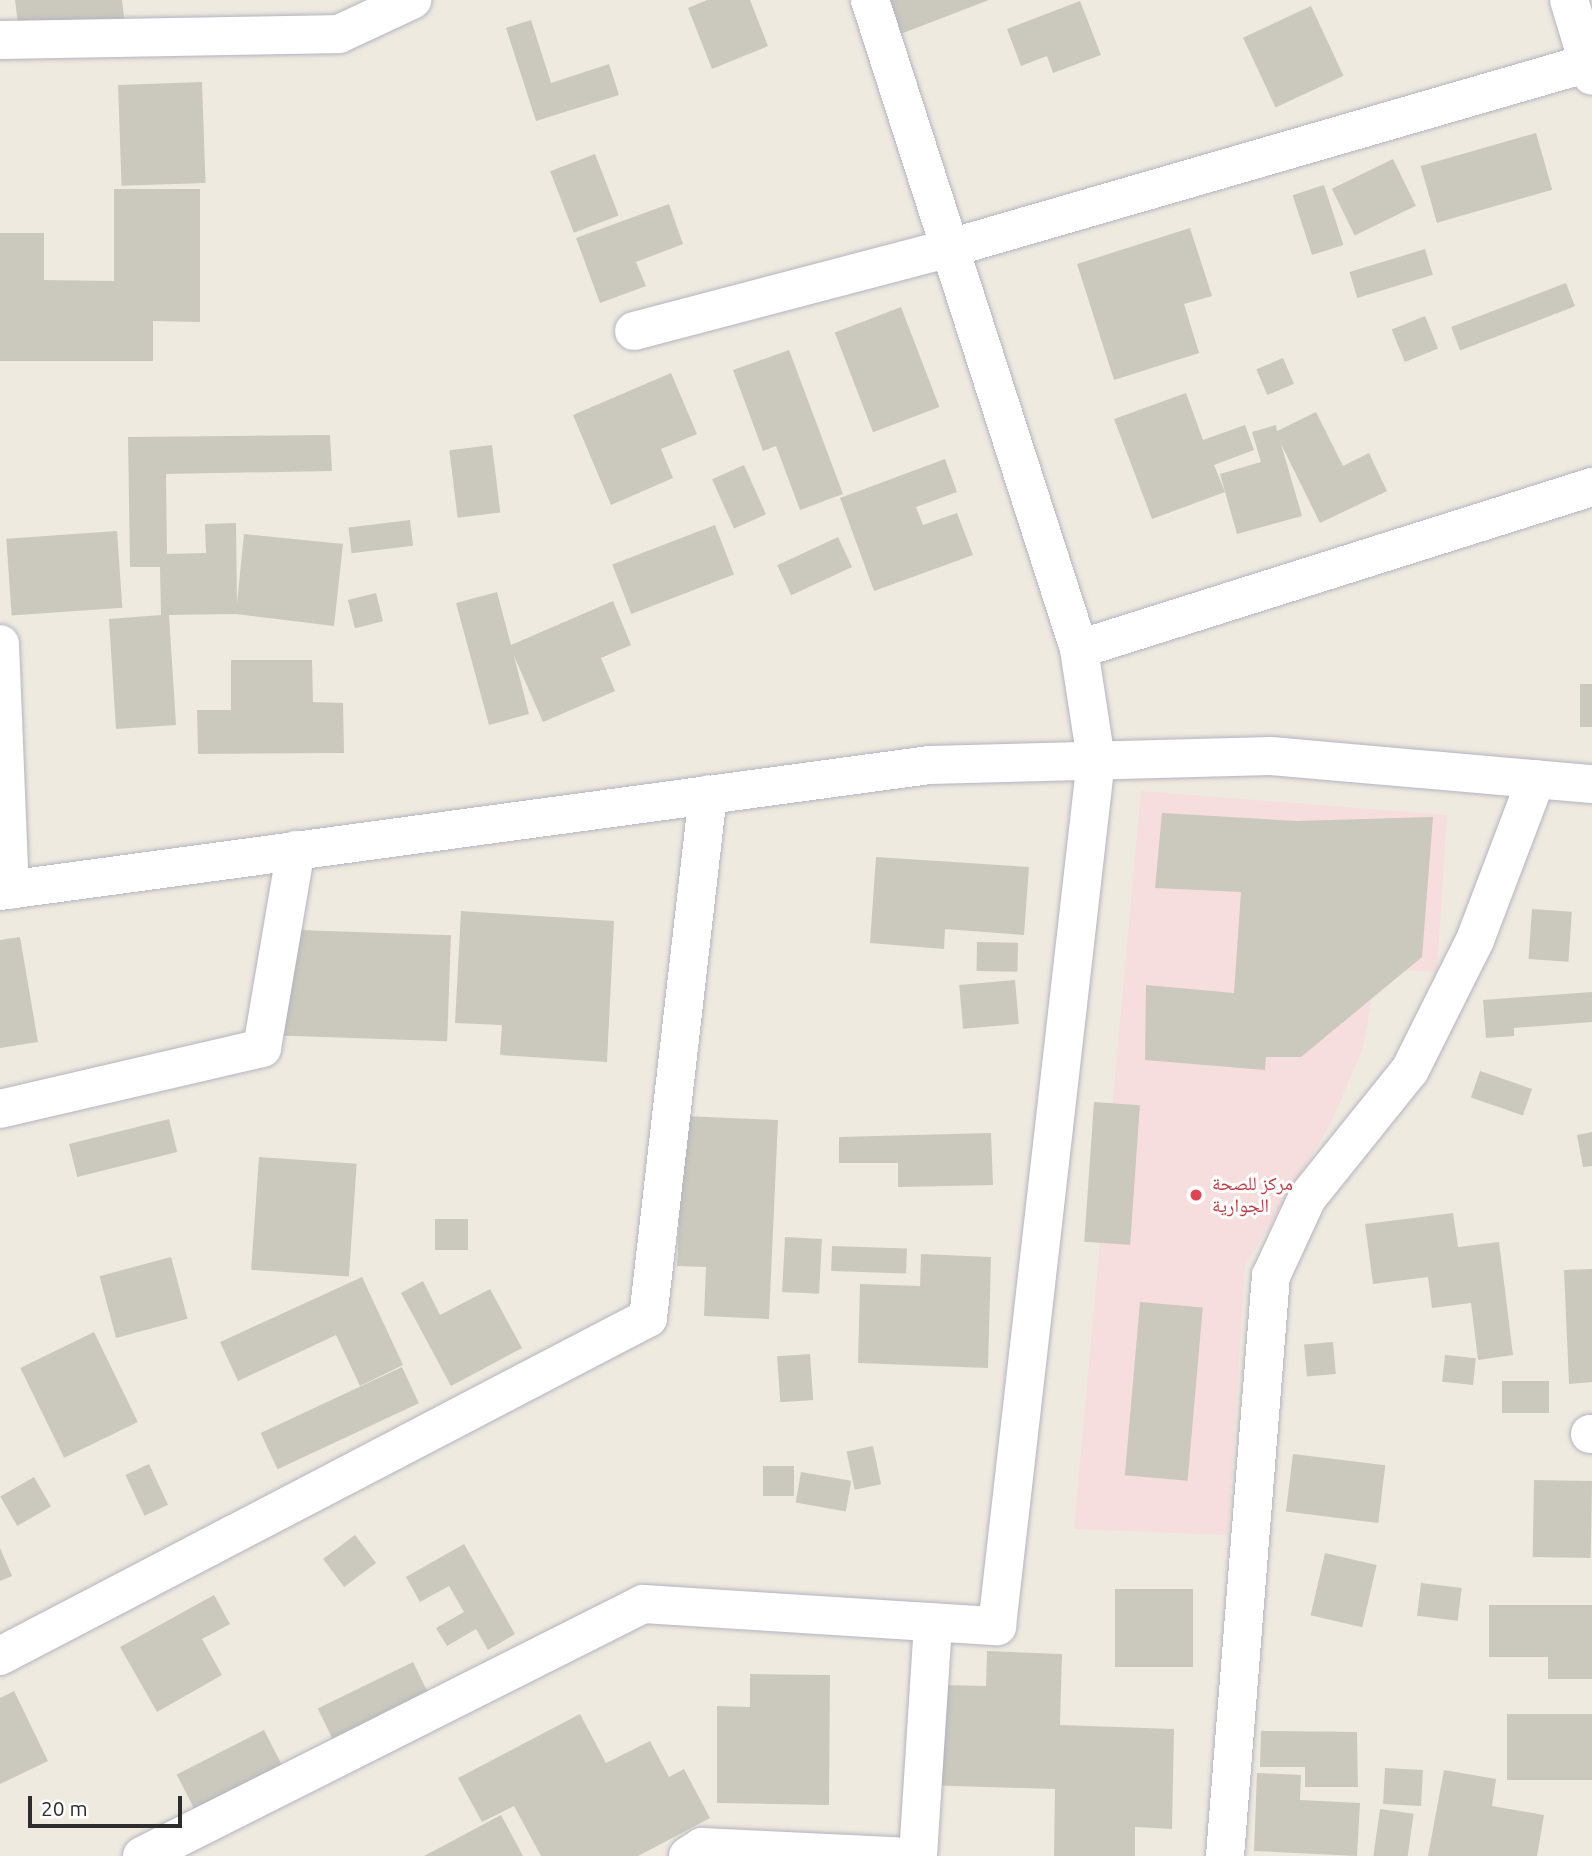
<!DOCTYPE html>
<meta charset="utf-8">
<style>
body{margin:0}
#map{position:relative;width:1592px;height:1856px;overflow:hidden;background:#efeadf;font-family:Ubuntu,"Noto Naskh Arabic",sans-serif}
div>[style]{position:absolute}
.medical>*{inset:0;background:#f5dedd}
.building>*{inset:0;background:#cbc8bd;transform-origin:0 0}
.roads{filter:drop-shadow(0 0 2px #b3b4c1) drop-shadow(0 0 2px #b3b4c1)}
.street>*{height:38px;margin:-19px;padding:0 19px;transform-origin:19px;border-radius:19px;background:#fff}
.dots>*{width:19px;height:19px;translate:-50% -50%;box-sizing:border-box;border:4px solid #fff;border-radius:50%}
span{translate:-50% -50%;white-space:nowrap;text-align:center;line-height:1.15;-webkit-text-stroke:6px #fff;paint-order:stroke}
.health-label{font-size:19px;color:#be3a42}
.left{translate:0 -50%;text-align:left}
.scale{position:absolute;left:28px;top:1796px;width:154px;height:32px;box-sizing:border-box;border:4px solid #2d2d2d;border-top:0;padding-left:9px;font-size:21px;line-height:24px;white-space:nowrap;color:#2d2d2d;-webkit-text-stroke:5px #fff;paint-order:stroke}
</style>
<div id="map">
<div class="medical">
<div style="clip-path:polygon(1141px 791px,1447px 815px,1437px 972px,1377px 969px,1363px 1048px,1331px 1123px,1245px 1266px,1228px 1535px,1074px 1529px)"></div>
</div>
<div class="building">
<div style="clip-path:polygon(15px 0,122px 0,125px 26px,20px 40px)"></div>
<div style="clip-path:polygon(707px 0,750px 0,768px 46px,712px 69px,688px 8px)"></div>
<div style="clip-path:polygon(876px 0,989px 0,890px 38px)"></div>
<div style="clip-path:polygon(1080px 1px,1101px 55px,1053px 73px,1047px 56px,1021px 66px,1007px 29px)"></div>
<div style="left:1311px;top:6px;width:77px;height:75px;rotate:65deg"></div>
<div style="clip-path:polygon(531px 20px,551px 83px,609px 64px,619px 95px,536px 121px,506px 28px)"></div>
<div style="left:202px;top:82px;width:101px;height:84px;rotate:88deg"></div>
<div style="left:1536px;top:133px;width:59px;height:120px;rotate:74deg"></div>
<div style="left:595px;top:154px;width:66px;height:48px;rotate:69deg"></div>
<div style="left:1393px;top:159px;width:52px;height:68px;rotate:64deg"></div>
<div style="left:1324px;top:185px;width:63px;height:33px;rotate:72deg"></div>
<div style="clip-path:polygon(114px 189px,200px 189px,200px 322px,153px 321px,153px 361px,0 361px,0 233px,44px 233px,44px 280px,114px 281px)"></div>
<div style="clip-path:polygon(669px 204px,683px 244px,636px 262px,646px 286px,600px 303px,576px 238px)"></div>
<div style="clip-path:polygon(1190px 228px,1212px 296px,1184px 304px,1199px 353px,1114px 380px,1077px 264px)"></div>
<div style="left:1425px;top:249px;width:27px;height:79px;rotate:73deg"></div>
<div style="left:1566px;top:283px;width:25px;height:123px;rotate:69deg"></div>
<div style="left:901px;top:307px;width:107px;height:71px;rotate:69deg"></div>
<div style="left:1425px;top:316px;width:35px;height:36px;rotate:68deg"></div>
<div style="clip-path:polygon(789px 350px,843px 494px,800px 510px,776px 446px,763px 451px,733px 370px)"></div>
<div style="left:1283px;top:358px;width:28px;height:29px;rotate:67deg"></div>
<div style="clip-path:polygon(671px 373px,697px 434px,661px 449px,673px 478px,611px 505px,573px 415px)"></div>
<div style="clip-path:polygon(1186px 393px,1203px 440px,1245px 425px,1254px 450px,1214px 465px,1225px 492px,1152px 519px,1114px 419px)"></div>
<div style="clip-path:polygon(1316px 412px,1343px 466px,1369px 453px,1387px 491px,1320px 523px,1281px 444px,1302px 516px,1237px 534px,1220px 474px,1261px 462px,1252px 432px,1276px 425px,1277px 431px)"></div>
<div style="clip-path:polygon(330px 435px,332px 471px,166px 474px,167px 554px,206px 553px,205px 524px,236px 523px,237px 603px,244px 534px,343px 544px,334px 626px,236px 614px,169px 615px,176px 725px,116px 729px,109px 619px,161px 615px,160px 567px,130px 567px,128px 437px)"></div>
<div style="left:492px;top:445px;width:68px;height:43px;rotate:83deg"></div>
<div style="clip-path:polygon(945px 459px,957px 492px,916px 507px,923px 525px,957px 513px,973px 555px,874px 591px,840px 498px)"></div>
<div style="left:744px;top:465px;width:54px;height:35px;rotate:66deg"></div>
<div style="left:410px;top:520px;width:26px;height:62px;rotate:83deg"></div>
<div style="left:715px;top:525px;width:53px;height:110px;rotate:69deg"></div>
<div style="left:117px;top:531px;width:77px;height:111px;rotate:86deg"></div>
<div style="left:838px;top:537px;width:33px;height:67px;rotate:65deg"></div>
<div style="clip-path:polygon(497px 592px,511px 645px,613px 601px,631px 645px,601px 658px,615px 691px,543px 722px,514px 656px,529px 714px,489px 725px,456px 603px)"></div>
<div style="left:376px;top:593px;width:29px;height:29px;rotate:76deg"></div>
<div style="clip-path:polygon(231px 660px,312px 660px,313px 702px,343px 703px,344px 753px,198px 754px,197px 710px,231px 710px)"></div>
<div style="left:1580px;top:684px;width:12px;height:43px"></div>
<div style="clip-path:polygon(1162px 813px,1297px 821px,1433px 817px,1422px 957px,1301px 1057px,1266px 1057px,1265px 1070px,1145px 1060px,1146px 985px,1234px 993px,1241px 892px,1155px 888px)"></div>
<div style="clip-path:polygon(876px 857px,1029px 867px,1024px 935px,945px 929px,944px 949px,870px 943px)"></div>
<div style="left:1532px;top:909px;width:40px;height:50px;rotate:4deg"></div>
<div style="clip-path:polygon(461px 911px,614px 921px,607px 1062px,500px 1055px,502px 1025px,455px 1023px)"></div>
<div style="left:269px;top:929px;width:182px;height:106px;rotate:2deg"></div>
<div style="clip-path:polygon(20px 937px,38px 1042px,0 1048px,0 940px)"></div>
<div style="left:977px;top:942px;width:41px;height:29px;rotate:1deg"></div>
<div style="left:1015px;top:980px;width:44px;height:56px;rotate:85deg"></div>
<div style="clip-path:polygon(1592px 992px,1592px 1022px,1514px 1028px,1514px 1036px,1486px 1038px,1483px 1000px)"></div>
<div style="left:1480px;top:1071px;width:55px;height:28px;rotate:19deg"></div>
<div style="left:1094px;top:1102px;width:46px;height:140px;rotate:4deg"></div>
<div style="clip-path:polygon(684px 1116px,778px 1120px,769px 1319px,704px 1316px,706px 1267px,677px 1266px)"></div>
<div style="left:169px;top:1119px;width:34px;height:103px;rotate:76deg"></div>
<div style="clip-path:polygon(1592px 1132px,1592px 1166px,1583px 1167px,1577px 1135px)"></div>
<div style="clip-path:polygon(991px 1133px,993px 1185px,898px 1187px,898px 1163px,839px 1163px,839px 1137px)"></div>
<div style="left:259px;top:1157px;width:98px;height:113px;rotate:4deg"></div>
<div style="clip-path:polygon(1453px 1213px,1458px 1247px,1499px 1242px,1513px 1355px,1478px 1360px,1471px 1303px,1432px 1308px,1428px 1277px,1373px 1284px,1365px 1224px)"></div>
<div style="left:435px;top:1219px;width:33px;height:31px"></div>
<div style="left:785px;top:1237px;width:37px;height:55px;rotate:3deg"></div>
<div style="left:832px;top:1246px;width:75px;height:25px;rotate:2deg"></div>
<div style="clip-path:polygon(921px 1254px,991px 1257px,988px 1368px,858px 1363px,860px 1284px,920px 1286px)"></div>
<div style="left:171px;top:1257px;width:64px;height:74px;rotate:75deg"></div>
<div style="clip-path:polygon(1592px 1269px,1592px 1382px,1569px 1384px,1564px 1270px)"></div>
<div style="clip-path:polygon(362px 1277px,403px 1365px,360px 1386px,336px 1335px,238px 1381px,220px 1342px)"></div>
<div style="clip-path:polygon(423px 1281px,440px 1315px,490px 1289px,522px 1348px,451px 1386px,401px 1293px)"></div>
<div style="left:1140px;top:1302px;width:63px;height:174px;rotate:5deg"></div>
<div style="left:94px;top:1332px;width:100px;height:82px;rotate:64deg"></div>
<div style="left:1333px;top:1342px;width:32px;height:29px;rotate:85deg"></div>
<div style="left:810px;top:1354px;width:46px;height:33px;rotate:86deg"></div>
<div style="left:1445px;top:1355px;width:31px;height:27px;rotate:6deg"></div>
<div style="left:402px;top:1367px;width:40px;height:156px;rotate:65deg"></div>
<div style="left:1502px;top:1381px;width:47px;height:32px"></div>
<div style="left:873px;top:1446px;width:39px;height:27px;rotate:78deg"></div>
<div style="left:1293px;top:1454px;width:93px;height:58px;rotate:7deg"></div>
<div style="left:149px;top:1464px;width:45px;height:26px;rotate:65deg"></div>
<div style="left:794px;top:1466px;width:30px;height:31px;rotate:90deg"></div>
<div style="left:801px;top:1472px;width:51px;height:31px;rotate:10deg"></div>
<div style="left:34px;top:1477px;width:34px;height:39px;rotate:60deg"></div>
<div style="left:1534px;top:1480px;width:58px;height:77px;rotate:1deg"></div>
<div style="left:355px;top:1535px;width:35px;height:40px;rotate:53deg"></div>
<div style="clip-path:polygon(464px 1544px,515px 1634px,488px 1650px,476px 1629px,447px 1646px,436px 1628px,464px 1612px,449px 1586px,420px 1602px,406px 1577px)"></div>
<div style="clip-path:polygon(0 1548px,12px 1576px,0 1581px)"></div>
<div style="left:1325px;top:1553px;width:53px;height:64px;rotate:13deg"></div>
<div style="left:1421px;top:1583px;width:41px;height:33px;rotate:7deg"></div>
<div style="left:1115px;top:1589px;width:78px;height:78px"></div>
<div style="clip-path:polygon(214px 1595px,230px 1624px,202px 1639px,222px 1675px,157px 1712px,120px 1647px)"></div>
<div style="clip-path:polygon(1489px 1605px,1592px 1605px,1592px 1679px,1548px 1679px,1548px 1657px,1489px 1657px)"></div>
<div style="clip-path:polygon(987px 1651px,1062px 1654px,1060px 1725px,1174px 1729px,1172px 1829px,1135px 1827px,1135px 1856px,1054px 1856px,1055px 1789px,922px 1785px,943px 1685px,986px 1686px)"></div>
<div style="left:413px;top:1662px;width:39px;height:106px;rotate:64deg"></div>
<div style="clip-path:polygon(750px 1674px,830px 1675px,829px 1805px,717px 1803px,717px 1706px,750px 1707px)"></div>
<div style="clip-path:polygon(14px 1691px,48px 1761px,0 1784px,0 1698px)"></div>
<div style="clip-path:polygon(580px 1714px,606px 1763px,650px 1741px,669px 1777px,684px 1769px,710px 1818px,638px 1856px,541px 1856px,514px 1806px,482px 1822px,458px 1778px)"></div>
<div style="left:1592px;top:1714px;width:66px;height:85px;rotate:90deg"></div>
<div style="left:264px;top:1730px;width:54px;height:98px;rotate:63deg"></div>
<div style="clip-path:polygon(1261px 1731px,1357px 1732px,1358px 1787px,1305px 1787px,1305px 1767px,1260px 1767px)"></div>
<div style="left:1385px;top:1768px;width:38px;height:36px;rotate:3deg"></div>
<div style="clip-path:polygon(1444px 1770px,1496px 1779px,1492px 1806px,1544px 1815px,1537px 1856px,1428px 1856px)"></div>
<div style="clip-path:polygon(1257px 1773px,1301px 1775px,1300px 1800px,1360px 1803px,1357px 1856px,1254px 1851px)"></div>
<div style="left:1380px;top:1809px;width:34px;height:48px;rotate:8deg"></div>
<div style="clip-path:polygon(501px 1815px,523px 1856px,424px 1856px)"></div>
</div>
<div class="roads">
<div class="street">
<div style="left:1569px;top:0;width:79px;rotate:73.2deg"></div>
<div style="left:0;top:40px;width:339px;rotate:-1deg"></div>
<div style="left:339px;top:34px;width:81px;rotate:-25deg"></div>
<div style="left:634px;top:331px;width:327px;rotate:-14.7deg"></div>
<div style="left:950px;top:248px;width:668px;rotate:-16.16deg"></div>
<div style="left:0;top:644px;width:246px;rotate:87.7deg"></div>
<div style="left:1079px;top:649px;width:538px;rotate:-17.53deg"></div>
<div style="left:0;top:891px;width:938px;rotate:-7.72deg"></div>
<div style="left:930px;top:765px;width:341px;rotate:-1.5deg"></div>
<div style="left:1271px;top:756px;width:322px;rotate:5deg"></div>
<div style="left:0;top:1109px;width:269px;rotate:-13.1deg"></div>
<div style="left:262px;top:1048px;width:201px;rotate:-80.3deg"></div>
<div style="left:1590px;top:1434px;width:2px"></div>
<div style="left:0;top:1656px;width:731px;rotate:-27.55deg"></div>
<div style="left:648px;top:1318px;width:527px;rotate:-83.47deg"></div>
<div style="left:142px;top:1856px;width:561px;rotate:-26.7deg"></div>
<div style="left:643px;top:1604px;width:355px;rotate:3.6deg"></div>
<div style="left:997px;top:1626px;width:872px;rotate:-83.48deg"></div>
<div style="left:1096px;top:760px;width:112px;rotate:-98.7deg"></div>
<div style="left:1079px;top:649px;width:682px;rotate:-107.85deg"></div>
<div style="left:688px;top:1856px;width:17px;rotate:-33deg"></div>
<div style="left:702px;top:1847px;width:194px;rotate:2.7deg"></div>
<div style="left:918px;top:1856px;width:234px;rotate:-86.3deg"></div>
<div style="left:1225px;top:1856px;width:582px;rotate:-85.47deg"></div>
<div style="left:1271px;top:1276px;width:86px;rotate:-65.2deg"></div>
<div style="left:1307px;top:1198px;width:164px;rotate:-51.2deg"></div>
<div style="left:1410px;top:1070px;width:145px;rotate:-63.4deg"></div>
<div style="left:1475px;top:940px;width:172px;rotate:-69.2deg"></div>
</div>
</div>
<div class="dots">
<div style="left:1196px;top:1195px;background:#e0444e"></div>
</div>
<div class="health-label">
<span class="left" style="left:1212px;top:1195px">مركز للصحة<br>الجوارية</span>
</div>
<div class="scale">20 m</div>
</div>
